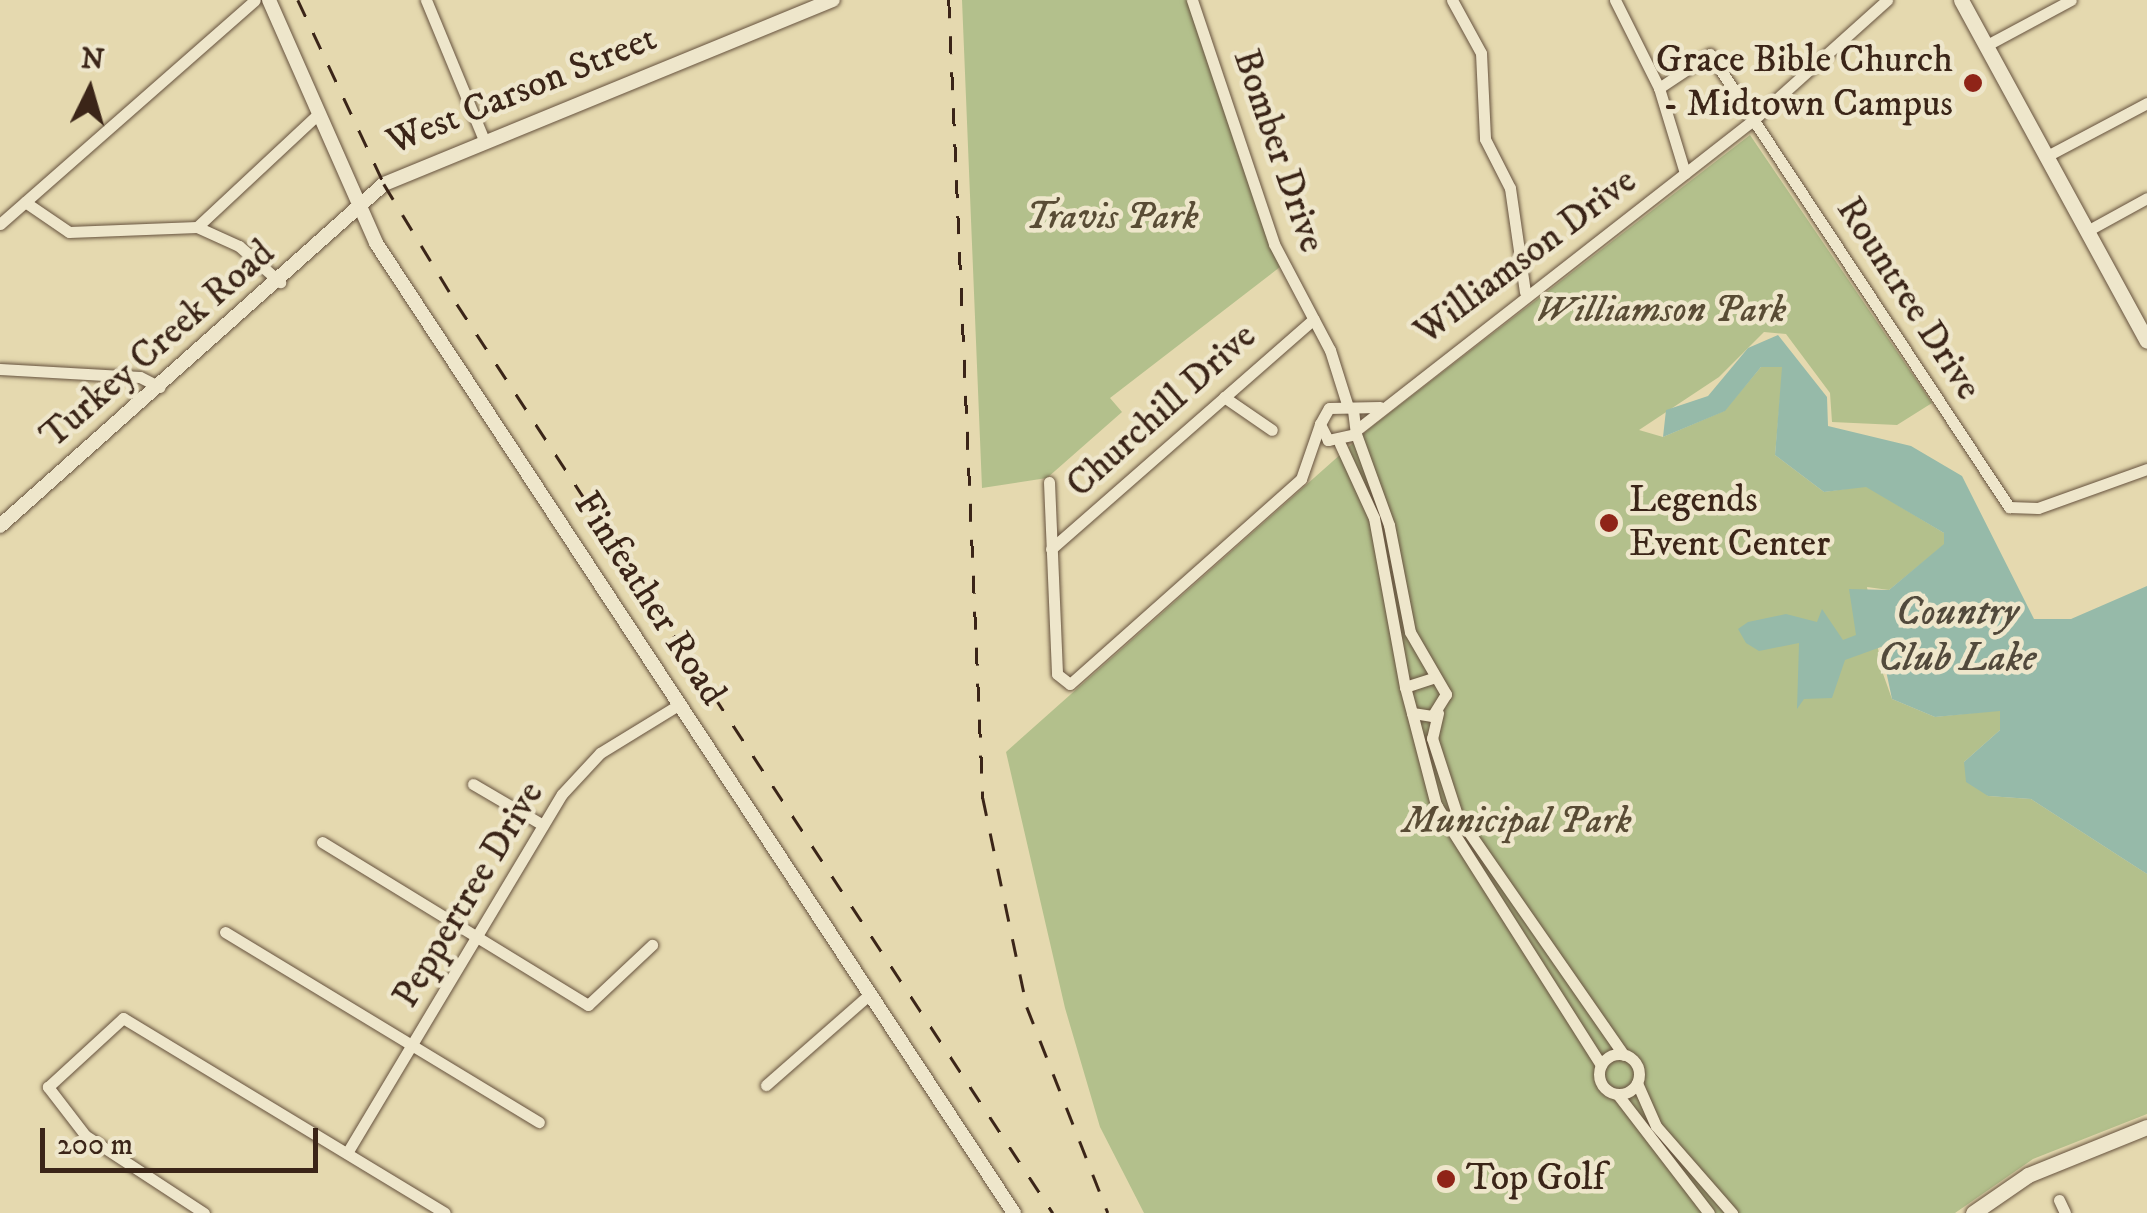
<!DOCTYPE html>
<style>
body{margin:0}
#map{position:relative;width:2147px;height:1213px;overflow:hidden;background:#e5d9af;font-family:"IM FELL DW Pica",serif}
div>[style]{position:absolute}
.green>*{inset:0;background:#b3c08c}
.water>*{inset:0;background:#96baa9}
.roads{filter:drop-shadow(0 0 2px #66523e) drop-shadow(0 0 2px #66523e)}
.minor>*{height:11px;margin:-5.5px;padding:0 5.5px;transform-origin:5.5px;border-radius:5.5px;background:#eee6cb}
.minor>.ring{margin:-5.5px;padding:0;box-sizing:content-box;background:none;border:11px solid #eee6cb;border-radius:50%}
.tertiary>*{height:14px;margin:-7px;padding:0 7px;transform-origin:7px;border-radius:7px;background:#eee6cb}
.secondary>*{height:15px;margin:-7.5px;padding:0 7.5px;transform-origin:7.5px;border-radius:7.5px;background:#eee6cb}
.rail>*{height:2.5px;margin-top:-1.25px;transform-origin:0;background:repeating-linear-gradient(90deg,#3b2518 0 18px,transparent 0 36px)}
.dots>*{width:28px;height:28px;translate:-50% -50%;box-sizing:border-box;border:5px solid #eee6cb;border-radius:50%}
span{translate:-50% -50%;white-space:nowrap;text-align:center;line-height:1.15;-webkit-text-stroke:9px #eee6cb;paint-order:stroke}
.poi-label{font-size:38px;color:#3b2518}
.right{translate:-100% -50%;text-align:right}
.left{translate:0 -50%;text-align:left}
.street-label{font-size:38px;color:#3b2518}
.park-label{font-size:38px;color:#594c35;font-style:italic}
.water-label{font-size:40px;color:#524a3c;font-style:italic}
.north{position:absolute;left:40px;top:40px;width:100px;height:100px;-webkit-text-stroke:8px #eee6cb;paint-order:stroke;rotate:5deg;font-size:28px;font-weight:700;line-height:40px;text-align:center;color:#3b2518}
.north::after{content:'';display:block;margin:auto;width:35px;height:45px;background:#3b2518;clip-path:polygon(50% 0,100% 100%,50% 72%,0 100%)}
.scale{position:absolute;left:40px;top:1128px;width:278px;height:45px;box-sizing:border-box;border:5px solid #3b2518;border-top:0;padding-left:12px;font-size:30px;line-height:35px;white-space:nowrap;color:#3b2518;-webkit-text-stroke:8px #eee6cb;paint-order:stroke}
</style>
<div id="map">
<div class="green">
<div style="clip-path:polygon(962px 0,1187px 0,1280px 267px,1110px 398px,1122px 412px,1047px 478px,982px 488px)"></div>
<div style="clip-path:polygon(1750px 135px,1932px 403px,1897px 425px,1832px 422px,1830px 393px,1786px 334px,1764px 332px,1719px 377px,1639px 430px,1663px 437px,1724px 411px,1761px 367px,1783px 366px,1775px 455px,1824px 492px,1866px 486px,1944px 533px,1944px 545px,1889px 590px,1867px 587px,1882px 671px,1892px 699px,1935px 717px,2000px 710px,2000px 730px,1964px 762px,1988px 796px,2031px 799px,2147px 874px,2147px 1114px,2033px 1159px,1955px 1213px,1144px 1213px,1100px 1127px,1065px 1008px,1006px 752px,1369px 429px)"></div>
</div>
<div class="water">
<div style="clip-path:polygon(1778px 335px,1827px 397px,1828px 426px,1911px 446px,1962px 476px,2034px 619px,2071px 619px,2147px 586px,2147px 874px,2031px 799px,1988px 796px,1966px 782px,1964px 762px,2000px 730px,2000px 711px,1935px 717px,1892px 699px,1881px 647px,1845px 660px,1832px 698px,1804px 699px,1797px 709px,1799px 643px,1759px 651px,1746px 643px,1738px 629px,1748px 622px,1786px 614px,1817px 622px,1822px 609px,1843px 640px,1856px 635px,1849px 589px,1889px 590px,1944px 544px,1944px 533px,1866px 487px,1824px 492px,1775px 455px,1782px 367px,1761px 367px,1725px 411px,1663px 437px,1666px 410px,1708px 396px,1748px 348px)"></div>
</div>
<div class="roads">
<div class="minor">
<div style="left:426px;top:0;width:152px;rotate:67.5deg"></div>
<div style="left:1192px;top:0;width:257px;rotate:71.4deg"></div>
<div style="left:1274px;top:244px;width:120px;rotate:62.2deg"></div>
<div style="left:1330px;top:350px;width:60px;rotate:72.5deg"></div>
<div style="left:1452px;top:0;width:60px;rotate:61.3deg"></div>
<div style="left:1481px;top:53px;width:86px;rotate:87.3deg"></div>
<div style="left:1485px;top:139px;width:55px;rotate:63deg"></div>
<div style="left:1510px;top:188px;width:105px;rotate:81.8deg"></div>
<div style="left:1615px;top:0;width:98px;rotate:63.4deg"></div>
<div style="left:1659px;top:88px;width:89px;rotate:73deg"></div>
<div style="left:1987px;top:45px;width:95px;rotate:-28.2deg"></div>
<div style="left:1659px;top:88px;width:61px;rotate:-33.7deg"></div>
<div style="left:1710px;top:54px;width:543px;rotate:56.57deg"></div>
<div style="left:2009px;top:507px;width:29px;rotate:2deg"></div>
<div style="left:2038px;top:508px;width:116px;rotate:-19.7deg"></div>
<div style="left:2047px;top:156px;width:113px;rotate:-27.9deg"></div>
<div style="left:25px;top:202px;width:53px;rotate:34.3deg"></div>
<div style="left:69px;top:232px;width:128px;rotate:-2.2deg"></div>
<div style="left:197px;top:227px;width:46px;rotate:24.3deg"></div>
<div style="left:239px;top:246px;width:55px;rotate:41.3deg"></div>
<div style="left:0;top:224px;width:339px;rotate:-41.3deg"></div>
<div style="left:197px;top:227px;width:163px;rotate:-43deg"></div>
<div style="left:2087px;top:231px;width:68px;rotate:-28.8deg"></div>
<div style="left:0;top:369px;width:140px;rotate:3.3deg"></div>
<div style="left:140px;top:377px;width:22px;rotate:27deg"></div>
<div style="left:1224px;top:397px;width:58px;rotate:34.5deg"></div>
<div style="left:1353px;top:410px;width:24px;rotate:83deg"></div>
<div style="left:1356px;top:434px;width:29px;rotate:168deg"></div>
<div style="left:1328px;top:440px;width:18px;rotate:-117deg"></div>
<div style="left:1320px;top:424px;width:18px;rotate:-61deg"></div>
<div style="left:1329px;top:408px;width:51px;rotate:-1.1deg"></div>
<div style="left:1359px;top:428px;width:496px;rotate:-38deg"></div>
<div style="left:1750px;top:123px;width:184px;rotate:-41.9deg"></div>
<div style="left:1356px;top:434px;width:97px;rotate:70.1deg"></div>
<div style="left:1389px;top:525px;width:109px;rotate:78.9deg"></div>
<div style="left:1410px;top:632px;width:72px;rotate:59.9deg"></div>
<div style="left:1446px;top:694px;width:26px;rotate:122deg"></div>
<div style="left:1432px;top:716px;width:20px;rotate:-171deg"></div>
<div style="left:1412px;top:713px;width:27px;rotate:-105deg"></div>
<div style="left:1405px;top:687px;width:32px;rotate:-18deg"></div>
<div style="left:1340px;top:444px;width:81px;rotate:65.3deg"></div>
<div style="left:1374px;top:518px;width:172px;rotate:79.6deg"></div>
<div style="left:1049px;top:482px;width:192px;rotate:87.6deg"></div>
<div style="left:1057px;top:674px;width:16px;rotate:38deg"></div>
<div style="left:1070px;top:684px;width:309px;rotate:-41.6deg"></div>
<div style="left:1301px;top:479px;width:58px;rotate:-70.9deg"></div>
<div style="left:1051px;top:549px;width:349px;rotate:-41.2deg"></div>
<div style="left:1412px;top:713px;width:95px;rotate:75.4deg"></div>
<div style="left:1436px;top:805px;width:308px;rotate:57.6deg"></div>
<div style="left:1438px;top:713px;width:26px;rotate:103deg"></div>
<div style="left:1432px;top:738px;width:81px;rotate:72deg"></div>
<div style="left:1457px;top:815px;width:292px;rotate:55.2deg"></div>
<div style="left:473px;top:784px;width:81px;rotate:30.4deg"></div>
<div style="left:322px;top:842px;width:312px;rotate:31.5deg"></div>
<div style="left:588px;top:1005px;width:88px;rotate:-43.2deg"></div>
<div style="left:225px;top:932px;width:367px;rotate:31.2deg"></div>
<div class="ring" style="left:1599px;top:1054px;width:29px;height:29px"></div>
<div style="left:1637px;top:1083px;width:47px;rotate:66.2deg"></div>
<div style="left:1656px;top:1126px;width:116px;rotate:48.9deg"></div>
<div style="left:766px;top:1085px;width:138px;rotate:-41.2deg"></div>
<div style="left:1618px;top:1095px;width:149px;rotate:52.4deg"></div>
<div style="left:347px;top:1153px;width:418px;rotate:-59.1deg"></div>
<div style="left:562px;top:794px;width:56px;rotate:-47.2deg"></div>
<div style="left:600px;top:753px;width:94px;rotate:-31.5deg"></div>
<div style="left:2059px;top:1200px;width:14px;rotate:65deg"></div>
<div style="left:204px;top:1213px;width:142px;rotate:-146.8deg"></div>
<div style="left:85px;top:1135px;width:61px;rotate:-127.6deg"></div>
<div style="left:48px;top:1087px;width:102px;rotate:-42.6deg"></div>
<div style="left:123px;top:1018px;width:376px;rotate:31.2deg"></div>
</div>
<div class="tertiary">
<div style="left:269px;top:0;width:266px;rotate:66.2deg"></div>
<div style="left:376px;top:243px;width:1161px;rotate:56.67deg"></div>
<div style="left:0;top:526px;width:514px;rotate:-41.69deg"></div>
<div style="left:384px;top:184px;width:485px;rotate:-22.3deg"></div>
</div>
<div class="secondary">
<div style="left:1961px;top:0;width:388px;rotate:61.4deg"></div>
<div style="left:1973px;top:1213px;width:67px;rotate:-34.6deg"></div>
<div style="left:2028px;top:1175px;width:128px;rotate:-22deg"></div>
</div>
</div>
<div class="rail">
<div style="left:298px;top:0;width:203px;rotate:64.9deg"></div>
<div style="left:384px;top:184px;width:140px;rotate:58.7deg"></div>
<div style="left:457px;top:304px;width:1087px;rotate:56.75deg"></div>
<div style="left:949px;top:0;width:799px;rotate:87.56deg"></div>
<div style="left:983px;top:798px;width:214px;rotate:78.1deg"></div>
<div style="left:1027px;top:1007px;width:221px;rotate:68.5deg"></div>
</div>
<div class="dots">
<div style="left:1973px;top:83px;background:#8f2418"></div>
<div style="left:1609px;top:523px;background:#8f2418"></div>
<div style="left:1446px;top:1179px;background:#8f2418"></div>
</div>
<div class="poi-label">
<span class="right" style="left:1953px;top:83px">Grace Bible Church<br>- Midtown Campus</span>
<span class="left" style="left:1629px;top:523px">Legends<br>Event Center</span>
<span class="left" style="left:1466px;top:1179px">Top Golf</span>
</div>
<div class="street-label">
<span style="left:522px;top:91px;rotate:-22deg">West Carson Street</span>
<span style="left:1278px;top:151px;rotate:71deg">Bomber Drive</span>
<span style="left:1526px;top:257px;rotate:-37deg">Williamson Drive</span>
<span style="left:1908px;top:299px;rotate:57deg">Rountree Drive</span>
<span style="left:158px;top:345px;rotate:-41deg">Turkey Creek Road</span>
<span style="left:1162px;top:411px;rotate:-42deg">Churchill Drive</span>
<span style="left:649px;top:599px;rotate:57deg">Finfeather Road</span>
<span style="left:469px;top:895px;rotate:-59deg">Peppertree Drive</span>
</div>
<div class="park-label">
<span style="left:1112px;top:218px">Travis Park</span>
<span style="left:1661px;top:311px">Williamson Park</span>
<span style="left:1517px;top:822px">Municipal Park</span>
</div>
<div class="water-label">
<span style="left:1957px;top:636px">Country<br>Club Lake</span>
</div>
<div class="north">N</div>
<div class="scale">200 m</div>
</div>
